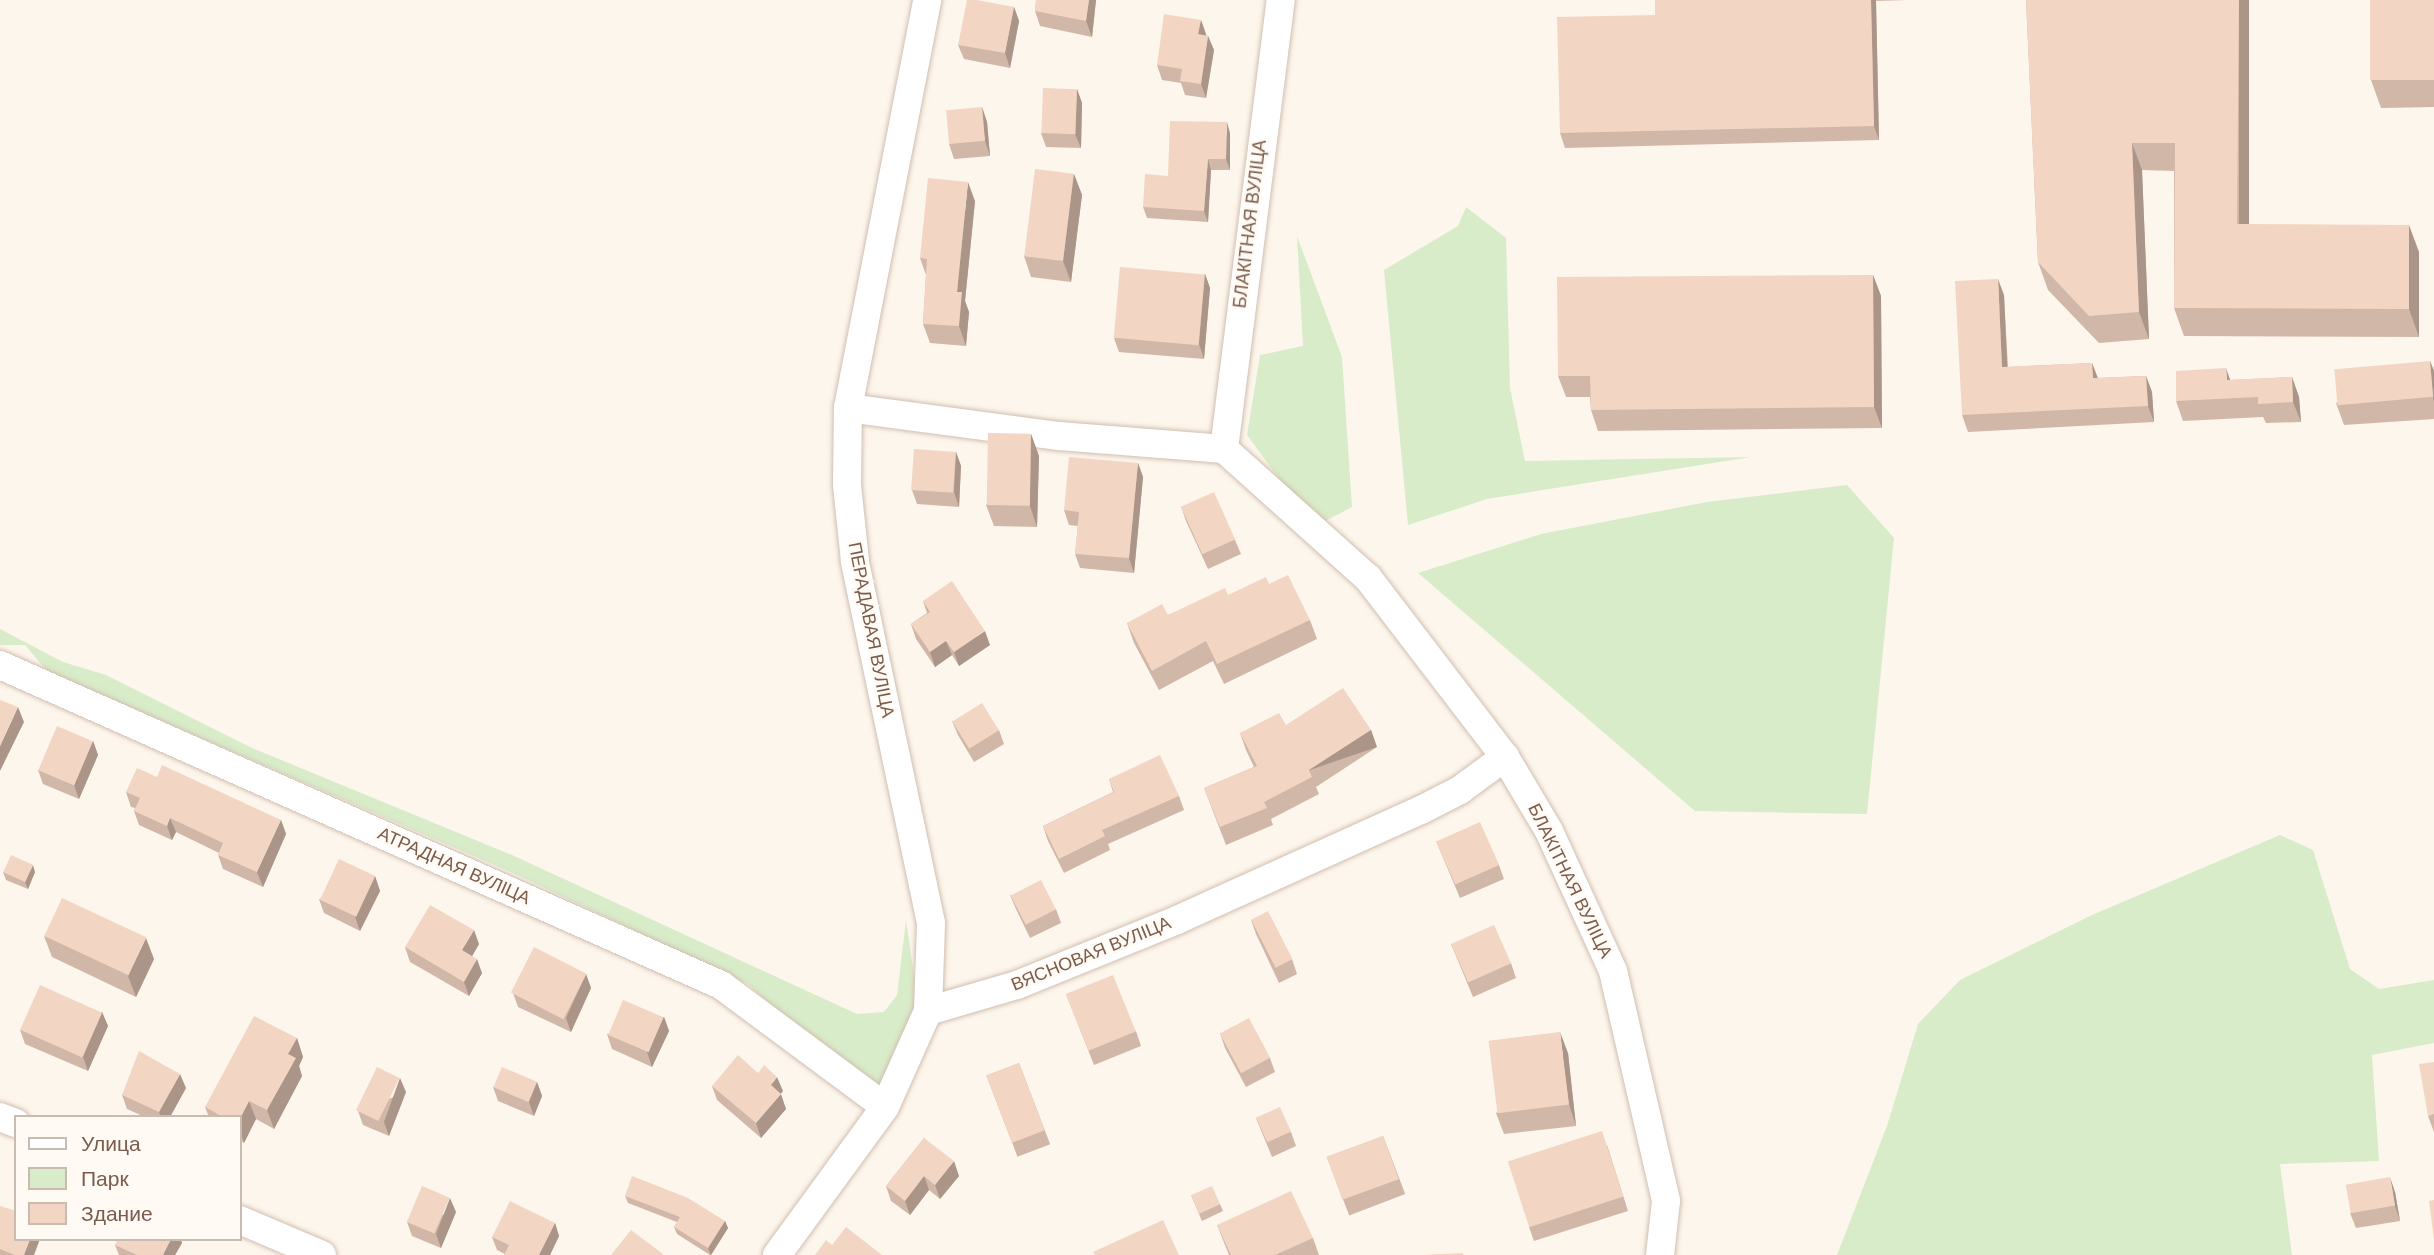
<!DOCTYPE html>
<meta charset="utf-8">
<style>
body{margin:0}
#map{position:relative;width:2434px;height:1255px;overflow:hidden;background:#fdf6ec;font-family:Helvetica,sans-serif}
div>[style]{position:absolute}
.green>*{inset:0;background:#d8ecc9}
.roads{filter:drop-shadow(0 0 2px #d1beb0) drop-shadow(0 0 2px #d1beb0)}
.street>*{height:28px;margin:-14px;padding:0 14px;transform-origin:14px;border-radius:14px;background:#fff}
.wall>*{inset:0;background:#d1b7a8;transform-origin:0 0}
.shaded-wall>*{inset:0;background:#aa9588;transform-origin:0 0}
.building>*{inset:0;background:#f3d5c3;transform-origin:0 0}
span{translate:-50% -50%;white-space:nowrap;text-align:center;line-height:1.15;-webkit-text-stroke:5px #fffaf3;paint-order:stroke}
.street-label{font-size:18px;color:#7a5c4d}
.legend{position:absolute;left:14px;top:1115px;width:228px;height:126px;box-sizing:border-box;background:#fffaf3;border:2px solid #cabbb1;margin:0;padding:9px 12px;list-style:none;font-size:21px;color:#7a5c4d}
.legend li{display:flex;align-items:center;gap:14px;height:35px}
.legend b{width:35px;border:2px solid #cabbb1}
</style>
<div id="map">
<div class="green">
<div style="clip-path:polygon(1466px 207px,1506px 238px,1510px 388px,1525px 461px,1751px 457px,1487px 499px,1408px 525px,1384px 270px,1458px 226px)"></div>
<div style="clip-path:polygon(1297px 236px,1342px 357px,1352px 507px,1314px 527px,1247px 435px,1260px 355px,1303px 346px)"></div>
<div style="clip-path:polygon(1847px 485px,1894px 538px,1867px 814px,1695px 811px,1418px 573px,1541px 534px,1707px 502px)"></div>
<div style="clip-path:polygon(0 629px,63px 662px,106px 675px,252px 748px,512px 855px,857px 1014px,884px 1012px,897px 995px,906px 920px,918px 1003px,880px 1085px,858px 1083px,748px 984px,515px 874px,47px 671px,25px 645px,0 645px)"></div>
<div style="clip-path:polygon(2280px 835px,2313px 850px,2350px 969px,2379px 989px,2434px 980px,2434px 1043px,2372px 1055px,2379px 1161px,2280px 1164px,2292px 1255px,1837px 1255px,1887px 1126px,1918px 1024px,1960px 980px,2092px 915px)"></div>
</div>
<div class="roads">
<div class="street">
<div style="left:848px;top:408px;width:213px;rotate:7.6deg"></div>
<div style="left:1059px;top:436px;width:166px;rotate:4.5deg"></div>
<div style="left:1224px;top:449px;width:193px;rotate:41.9deg"></div>
<div style="left:1368px;top:578px;width:225px;rotate:52.6deg"></div>
<div style="left:1505px;top:757px;width:86px;rotate:59.3deg"></div>
<div style="left:1549px;top:831px;width:154px;rotate:65.4deg"></div>
<div style="left:1613px;top:971px;width:236px;rotate:77deg"></div>
<div style="left:1666px;top:1201px;width:54px;rotate:96.3deg"></div>
<div style="left:1224px;top:449px;width:453px;rotate:-82.8deg"></div>
<div style="left:0;top:665px;width:789px;rotate:23.93deg"></div>
<div style="left:721px;top:985px;width:204px;rotate:36.6deg"></div>
<div style="left:928px;top:1011px;width:93px;rotate:-16.3deg"></div>
<div style="left:1017px;top:985px;width:173px;rotate:-22.1deg"></div>
<div style="left:1177px;top:920px;width:268px;rotate:-24.3deg"></div>
<div style="left:1421px;top:810px;width:44px;rotate:-27.1deg"></div>
<div style="left:1460px;top:790px;width:56px;rotate:-36.3deg"></div>
<div style="left:0;top:1117px;width:17px;rotate:21deg"></div>
<div style="left:240px;top:1220px;width:89px;rotate:23.1deg"></div>
<div style="left:777px;top:1255px;width:183px;rotate:-53.9deg"></div>
<div style="left:885px;top:1107px;width:105px;rotate:-65.9deg"></div>
<div style="left:928px;top:1011px;width:88px;rotate:-88deg"></div>
<div style="left:931px;top:923px;width:370px;rotate:-101.9deg"></div>
<div style="left:855px;top:561px;width:76px;rotate:-96deg"></div>
<div style="left:847px;top:485px;width:77px;rotate:-89.3deg"></div>
<div style="left:848px;top:408px;width:416px;rotate:-79deg"></div>
</div>
</div>
<div class="wall">
<div style="clip-path:polygon(1036px 0,1096px 0,1092px 37px,1040px 26px,1035px 11px)"></div>
<div style="clip-path:polygon(1655px 0,1908px 0,1876px 1px,1879px 140px,1565px 148px,1560px 133px,1655px 15px)"></div>
<div style="clip-path:polygon(2026px 0,2249px 0,2247px 224px,2419px 252px,2419px 337px,2184px 336px,2174px 308px,2174px 171px,2142px 170px,2149px 339px,2099px 343px,2048px 290px,2038px 262px)"></div>
<div style="clip-path:polygon(2434px 0,2434px 107px,2381px 108px,2371px 80px)"></div>
<div style="clip-path:polygon(1014px 7px,1019px 21px,1010px 68px,964px 59px,958px 45px)"></div>
<div style="clip-path:polygon(1201px 20px,1206px 35px,1208px 36px,1214px 50px,1206px 98px,1185px 95px,1181px 83px,1162px 80px,1157px 65px)"></div>
<div style="clip-path:polygon(1077px 89px,1082px 103px,1081px 148px,1046px 147px,1041px 133px)"></div>
<div style="clip-path:polygon(982px 107px,987px 122px,990px 156px,954px 159px,949px 144px)"></div>
<div style="clip-path:polygon(1230px 133px,1230px 170px,1211px 170px,1208px 222px,1147px 218px,1143px 207px,1168px 176px)"></div>
<div style="clip-path:polygon(1074px 174px,1082px 195px,1071px 282px,1031px 277px,1024px 256px)"></div>
<div style="clip-path:polygon(975px 201px,965px 301px,969px 312px,966px 346px,930px 343px,923px 324px,926px 275px,920px 258px)"></div>
<div style="clip-path:polygon(1205px 274px,1210px 288px,1204px 359px,1119px 352px,1114px 338px)"></div>
<div style="clip-path:polygon(1873px 275px,1881px 296px,1882px 428px,1598px 431px,1591px 410px,1590px 397px,1566px 397px,1558px 376px)"></div>
<div style="clip-path:polygon(2004px 295px,2008px 367px,2092px 363px,2098px 378px,2146px 376px,2152px 392px,2154px 422px,1968px 432px,1962px 415px)"></div>
<div style="clip-path:polygon(2430px 361px,2434px 371px,2434px 419px,2344px 425px,2336px 403px)"></div>
<div style="clip-path:polygon(2292px 377px,2299px 397px,2301px 422px,2266px 423px,2263px 417px,2183px 421px,2176px 401px,2230px 380px)"></div>
<div style="clip-path:polygon(1031px 434px,1039px 456px,1037px 527px,994px 526px,986px 505px)"></div>
<div style="clip-path:polygon(956px 452px,961px 466px,959px 507px,917px 504px,912px 490px)"></div>
<div style="clip-path:polygon(1138px 463px,1143px 477px,1134px 573px,1080px 568px,1075px 554px,1078px 526px,1069px 525px,1064px 510px)"></div>
<div style="clip-path:polygon(1181px 506px,1235px 540px,1241px 554px,1208px 569px,1186px 521px)"></div>
<div style="clip-path:polygon(1269px 584px,1310px 620px,1317px 639px,1224px 684px,1213px 661px,1159px 690px,1134px 643px,1127px 623px,1168px 615px,1228px 595px)"></div>
<div style="clip-path:polygon(923px 601px,990px 645px,959px 666px,952px 655px,935px 667px,916px 639px,911px 624px,927px 613px)"></div>
<div style="clip-path:polygon(952px 721px,999px 730px,1004px 744px,974px 762px,958px 735px)"></div>
<div style="clip-path:polygon(1286px 725px,1371px 730px,1377px 747px,1316px 787px,1319px 794px,1271px 819px,1273px 825px,1226px 845px,1204px 788px,1254px 767px,1246px 750px,1240px 733px)"></div>
<div style="clip-path:polygon(93px 741px,98px 755px,79px 799px,43px 784px,38px 770px)"></div>
<div style="clip-path:polygon(157px 777px,281px 820px,286px 834px,263px 887px,223px 869px,218px 855px,219px 853px,176px 832px,172px 840px,139px 825px,134px 811px,135px 808px,131px 807px,126px 792px)"></div>
<div style="clip-path:polygon(1109px 779px,1179px 796px,1184px 810px,1108px 844px,1110px 850px,1064px 873px,1048px 841px,1043px 826px,1113px 792px)"></div>
<div style="clip-path:polygon(1436px 841px,1499px 865px,1504px 879px,1460px 898px)"></div>
<div style="clip-path:polygon(3px 872px,35px 872px,28px 889px,6px 880px)"></div>
<div style="clip-path:polygon(375px 876px,380px 891px,360px 931px,324px 913px,319px 899px)"></div>
<div style="clip-path:polygon(1010px 895px,1056px 909px,1061px 923px,1030px 938px,1016px 909px)"></div>
<div style="clip-path:polygon(1251px 920px,1292px 959px,1297px 974px,1279px 983px,1256px 934px)"></div>
<div style="clip-path:polygon(44px 936px,154px 959px,136px 997px,52px 957px)"></div>
<div style="clip-path:polygon(479px 944px,472px 956px,482px 973px,469px 996px,410px 962px,405px 947px)"></div>
<div style="clip-path:polygon(1451px 944px,1511px 963px,1516px 978px,1473px 997px)"></div>
<div style="clip-path:polygon(586px 974px,591px 988px,571px 1032px,518px 1007px,513px 993px)"></div>
<div style="clip-path:polygon(1066px 994px,1136px 1031px,1141px 1046px,1094px 1065px)"></div>
<div style="clip-path:polygon(102px 1012px,108px 1026px,88px 1071px,25px 1044px,20px 1030px)"></div>
<div style="clip-path:polygon(664px 1017px,669px 1031px,652px 1067px,612px 1049px,607px 1034px)"></div>
<div style="clip-path:polygon(1220px 1033px,1270px 1058px,1275px 1072px,1246px 1087px,1225px 1048px)"></div>
<div style="clip-path:polygon(297px 1038px,303px 1057px,299px 1066px,302px 1076px,274px 1129px,256px 1119px,244px 1143px,240px 1140px,240px 1117px,209px 1117px,205px 1107px)"></div>
<div style="clip-path:polygon(1568px 1053px,1576px 1126px,1504px 1134px,1496px 1113px)"></div>
<div style="clip-path:polygon(2434px 1062px,2434px 1132px,2428px 1116px)"></div>
<div style="left:1019px;top:1063px;width:87px;height:35px;rotate:69deg"></div>
<div style="clip-path:polygon(758px 1073px,783px 1091px,780px 1094px,786px 1109px,761px 1138px,717px 1100px,712px 1086px)"></div>
<div style="clip-path:polygon(537px 1082px,542px 1096px,534px 1116px,498px 1101px,493px 1087px)"></div>
<div style="clip-path:polygon(186px 1088px,170px 1117px,145px 1117px,127px 1109px,122px 1095px)"></div>
<div style="clip-path:polygon(406px 1092px,389px 1136px,363px 1125px,358px 1111px)"></div>
<div style="clip-path:polygon(1256px 1118px,1291px 1132px,1296px 1146px,1272px 1157px)"></div>
<div style="left:1383px;top:1136px;width:62px;height:60px;rotate:69deg"></div>
<div style="clip-path:polygon(924px 1138px,959px 1176px,940px 1199px,929px 1190px,910px 1215px,891px 1201px,886px 1186px)"></div>
<div style="clip-path:polygon(1607px 1145px,1628px 1211px,1534px 1241px,1529px 1227px)"></div>
<div style="clip-path:polygon(2395px 1192px,2400px 1221px,2356px 1228px,2350px 1213px)"></div>
<div style="clip-path:polygon(1191px 1195px,1220px 1204px,1223px 1211px,1202px 1221px)"></div>
<div style="clip-path:polygon(625px 1196px,725px 1221px,728px 1228px,711px 1255px,710px 1255px,677px 1234px,674px 1227px,677px 1222px,628px 1203px)"></div>
<div style="clip-path:polygon(0 1206px,34px 1255px,0 1255px)"></div>
<div style="clip-path:polygon(456px 1212px,441px 1248px,412px 1236px,407px 1222px)"></div>
<div style="clip-path:polygon(555px 1223px,559px 1236px,550px 1255px,504px 1255px,505px 1254px,497px 1250px,492px 1237px)"></div>
<div style="clip-path:polygon(1217px 1225px,1313px 1238px,1319px 1255px,1229px 1255px)"></div>
<div style="clip-path:polygon(182px 1243px,175px 1255px,119px 1255px,115px 1245px)"></div>
</div>
<div class="shaded-wall">
<div style="clip-path:polygon(1089px 0,1096px 0,1092px 37px,1086px 21px)"></div>
<div style="clip-path:polygon(1871px 0,1875px 0,1876px 1px,1879px 140px,1874px 126px)"></div>
<div style="left:2239px;top:0;width:10px;height:224px"></div>
<div style="clip-path:polygon(1014px 7px,1019px 21px,1010px 68px,1005px 53px)"></div>
<div style="clip-path:polygon(1201px 20px,1206px 34px,1203px 49px,1198px 34px)"></div>
<div style="clip-path:polygon(1208px 36px,1214px 50px,1206px 98px,1201px 84px)"></div>
<div style="clip-path:polygon(1077px 89px,1082px 103px,1081px 148px,1075px 134px)"></div>
<div style="clip-path:polygon(982px 107px,987px 122px,990px 156px,985px 141px)"></div>
<div style="clip-path:polygon(1227px 122px,1230px 133px,1230px 170px,1226px 159px)"></div>
<div style="clip-path:polygon(2132px 143px,2142px 170px,2149px 339px,2139px 312px)"></div>
<div style="clip-path:polygon(1208px 159px,1211px 170px,1208px 222px,1204px 211px)"></div>
<div style="clip-path:polygon(1074px 174px,1082px 195px,1071px 282px,1063px 261px)"></div>
<div style="clip-path:polygon(968px 182px,975px 201px,965px 301px,969px 312px,966px 346px,959px 326px,957px 292px)"></div>
<div style="clip-path:polygon(2409px 225px,2419px 252px,2419px 337px,2409px 309px)"></div>
<div style="clip-path:polygon(1205px 274px,1210px 288px,1204px 359px,1199px 344px)"></div>
<div style="clip-path:polygon(1873px 275px,1881px 296px,1882px 428px,1874px 407px)"></div>
<div style="clip-path:polygon(1998px 279px,2004px 295px,2008px 384px,2002px 367px)"></div>
<div style="clip-path:polygon(2430px 361px,2434px 371px,2434px 401px,2433px 397px)"></div>
<div style="clip-path:polygon(2092px 363px,2098px 379px,2093px 378px)"></div>
<div style="clip-path:polygon(2226px 368px,2233px 388px,2234px 400px,2227px 380px)"></div>
<div style="clip-path:polygon(2146px 376px,2152px 392px,2154px 422px,2148px 406px)"></div>
<div style="clip-path:polygon(2292px 377px,2299px 397px,2301px 422px,2293px 402px)"></div>
<div style="clip-path:polygon(1031px 434px,1039px 456px,1037px 527px,1030px 506px)"></div>
<div style="clip-path:polygon(956px 452px,961px 466px,959px 507px,954px 492px)"></div>
<div style="clip-path:polygon(1138px 463px,1143px 477px,1134px 573px,1129px 558px)"></div>
<div style="clip-path:polygon(985px 631px,990px 645px,959px 666px,954px 652px)"></div>
<div style="clip-path:polygon(946px 641px,952px 655px,935px 667px,930px 652px)"></div>
<div style="clip-path:polygon(18px 707px,24px 722px,0 771px,0 746px)"></div>
<div style="left:1371px;top:730px;width:18px;height:74px;rotate:71deg"></div>
<div style="clip-path:polygon(93px 741px,98px 755px,79px 799px,74px 785px)"></div>
<div style="clip-path:polygon(170px 818px,176px 832px,172px 840px,167px 826px)"></div>
<div style="clip-path:polygon(281px 820px,286px 834px,263px 887px,257px 872px)"></div>
<div style="clip-path:polygon(33px 865px,35px 872px,28px 889px,25px 882px)"></div>
<div style="clip-path:polygon(375px 876px,380px 891px,360px 931px,355px 917px)"></div>
<div style="clip-path:polygon(474px 930px,479px 944px,467px 965px,462px 950px)"></div>
<div style="clip-path:polygon(146px 938px,154px 959px,136px 997px,128px 976px)"></div>
<div style="clip-path:polygon(477px 959px,482px 973px,469px 996px,464px 982px)"></div>
<div style="clip-path:polygon(586px 974px,591px 988px,571px 1032px,566px 1018px)"></div>
<div style="clip-path:polygon(102px 1012px,108px 1026px,88px 1071px,83px 1057px)"></div>
<div style="clip-path:polygon(664px 1017px,669px 1031px,652px 1067px,647px 1052px)"></div>
<div style="clip-path:polygon(1560px 1032px,1568px 1053px,1576px 1126px,1569px 1104px)"></div>
<div style="clip-path:polygon(297px 1038px,303px 1057px,299px 1066px,302px 1076px,274px 1129px,267px 1110px,288px 1054px)"></div>
<div style="clip-path:polygon(180px 1074px,186px 1088px,170px 1117px,161px 1117px,159px 1112px)"></div>
<div style="clip-path:polygon(777px 1077px,783px 1091px,776px 1099px,771px 1085px)"></div>
<div style="clip-path:polygon(400px 1078px,406px 1092px,389px 1136px,384px 1122px)"></div>
<div style="clip-path:polygon(537px 1082px,542px 1096px,534px 1116px,529px 1102px)"></div>
<div style="clip-path:polygon(781px 1094px,786px 1109px,761px 1138px,756px 1123px)"></div>
<div style="clip-path:polygon(249px 1101px,256px 1119px,244px 1143px,240px 1132px,240px 1119px)"></div>
<div style="clip-path:polygon(954px 1161px,959px 1176px,940px 1199px,935px 1185px)"></div>
<div style="clip-path:polygon(924px 1176px,929px 1190px,910px 1215px,905px 1201px)"></div>
<div style="clip-path:polygon(2390px 1177px,2395px 1192px,2400px 1221px,2395px 1206px)"></div>
<div style="clip-path:polygon(450px 1198px,456px 1212px,441px 1248px,436px 1234px)"></div>
<div style="clip-path:polygon(725px 1221px,728px 1228px,711px 1255px,708px 1248px)"></div>
<div style="clip-path:polygon(555px 1223px,559px 1236px,550px 1255px,539px 1255px)"></div>
<div style="clip-path:polygon(30px 1239px,40px 1239px,34px 1255px,24px 1255px)"></div>
<div style="clip-path:polygon(171px 1239px,181px 1239px,182px 1243px,175px 1255px,163px 1255px)"></div>
</div>
<div class="building">
<div style="clip-path:polygon(967px 0,977px 0,1014px 7px,1005px 53px,958px 45px)"></div>
<div style="clip-path:polygon(1036px 0,1089px 0,1086px 21px,1035px 11px)"></div>
<div style="clip-path:polygon(1655px 0,1871px 0,1874px 126px,1560px 133px,1557px 17px,1655px 15px)"></div>
<div style="clip-path:polygon(2026px 0,2239px 0,2237px 224px,2409px 225px,2409px 309px,2174px 308px,2175px 143px,2132px 143px,2139px 312px,2089px 316px,2038px 262px)"></div>
<div style="left:2370px;top:0;width:64px;height:80px"></div>
<div style="clip-path:polygon(1164px 14px,1201px 20px,1198px 34px,1208px 36px,1201px 84px,1180px 81px,1182px 69px,1157px 65px)"></div>
<div style="left:1043px;top:88px;width:34px;height:45px;rotate:2deg"></div>
<div style="left:982px;top:107px;width:34px;height:36px;rotate:85deg"></div>
<div style="clip-path:polygon(1170px 121px,1227px 122px,1226px 159px,1208px 159px,1204px 211px,1143px 207px,1145px 174px,1168px 176px)"></div>
<div style="left:1035px;top:169px;width:39px;height:88px;rotate:7deg"></div>
<div style="clip-path:polygon(928px 178px,968px 182px,957px 292px,962px 292px,959px 326px,923px 324px,927px 259px,920px 258px)"></div>
<div style="left:1120px;top:267px;width:85px;height:71px;rotate:5deg"></div>
<div style="clip-path:polygon(1873px 275px,1874px 407px,1591px 410px,1590px 376px,1558px 376px,1557px 277px)"></div>
<div style="clip-path:polygon(1998px 279px,2002px 367px,2092px 363px,2093px 378px,2146px 376px,2148px 406px,1962px 415px,1955px 281px)"></div>
<div style="left:2430px;top:361px;width:36px;height:96px;rotate:85deg"></div>
<div style="clip-path:polygon(2226px 368px,2227px 380px,2292px 377px,2293px 402px,2258px 404px,2258px 397px,2176px 401px,2176px 371px)"></div>
<div style="left:988px;top:433px;width:43px;height:72px;rotate:1deg"></div>
<div style="left:914px;top:449px;width:42px;height:41px;rotate:4deg"></div>
<div style="clip-path:polygon(1069px 457px,1138px 463px,1129px 558px,1075px 554px,1079px 512px,1064px 510px)"></div>
<div style="left:1214px;top:492px;width:52px;height:36px;rotate:66deg"></div>
<div style="clip-path:polygon(1288px 575px,1310px 620px,1217px 664px,1206px 641px,1152px 671px,1127px 623px,1162px 604px,1168px 615px,1225px 588px,1228px 595px,1266px 577px,1269px 584px)"></div>
<div style="clip-path:polygon(952px 581px,985px 631px,954px 652px,946px 641px,930px 652px,911px 624px,930px 612px,923px 601px)"></div>
<div style="clip-path:polygon(1343px 688px,1371px 730px,1309px 770px,1312px 777px,1264px 802px,1267px 808px,1220px 827px,1204px 788px,1257px 766px,1240px 733px,1279px 713px,1286px 725px)"></div>
<div style="clip-path:polygon(0 700px,18px 707px,0 746px)"></div>
<div style="left:982px;top:703px;width:32px;height:35px;rotate:58deg"></div>
<div style="left:57px;top:726px;width:39px;height:48px;rotate:23deg"></div>
<div style="clip-path:polygon(1160px 755px,1179px 796px,1102px 830px,1105px 836px,1059px 859px,1043px 826px,1114px 792px,1109px 779px)"></div>
<div style="clip-path:polygon(162px 765px,281px 820px,257px 872px,218px 855px,223px 843px,170px 818px,167px 826px,134px 811px,140px 798px,126px 792px,137px 768px,157px 777px)"></div>
<div style="left:1480px;top:822px;width:47px;height:48px;rotate:66deg"></div>
<div style="left:11px;top:855px;width:24px;height:19px;rotate:24deg"></div>
<div style="left:339px;top:859px;width:40px;height:45px;rotate:25deg"></div>
<div style="left:1041px;top:880px;width:33px;height:34px;rotate:63deg"></div>
<div style="left:62px;top:898px;width:93px;height:42px;rotate:25deg"></div>
<div style="clip-path:polygon(430px 905px,474px 930px,462px 950px,477px 959px,464px 982px,405px 947px)"></div>
<div style="left:1268px;top:911px;width:54px;height:19px;rotate:63deg"></div>
<div style="left:1494px;top:925px;width:42px;height:47px;rotate:66deg"></div>
<div style="left:534px;top:947px;width:59px;height:51px;rotate:27deg"></div>
<div style="left:1113px;top:975px;width:61px;height:51px;rotate:68deg"></div>
<div style="left:40px;top:985px;width:68px;height:49px;rotate:24deg"></div>
<div style="left:623px;top:1000px;width:44px;height:38px;rotate:23deg"></div>
<div style="clip-path:polygon(254px 1016px,297px 1038px,288px 1054px,296px 1058px,267px 1110px,249px 1101px,240px 1119px,240px 1117px,223px 1117px,205px 1107px)"></div>
<div style="left:1249px;top:1018px;width:45px;height:33px;rotate:62deg"></div>
<div style="left:1560px;top:1032px;width:73px;height:72px;rotate:83deg"></div>
<div style="clip-path:polygon(139px 1051px,180px 1074px,159px 1112px,122px 1095px)"></div>
<div style="clip-path:polygon(738px 1055px,758px 1073px,764px 1065px,777px 1077px,771px 1085px,781px 1094px,756px 1123px,712px 1086px)"></div>
<div style="clip-path:polygon(2434px 1062px,2434px 1114px,2428px 1116px,2419px 1064px)"></div>
<div style="left:1019px;top:1063px;width:72px;height:35px;rotate:69deg"></div>
<div style="left:377px;top:1067px;width:25px;height:48px;rotate:26deg"></div>
<div style="left:502px;top:1067px;width:38px;height:22px;rotate:23deg"></div>
<div style="left:1280px;top:1107px;width:27px;height:26px;rotate:66deg"></div>
<div style="left:1602px;top:1131px;width:69px;height:99px;rotate:72deg"></div>
<div style="left:1383px;top:1136px;width:46px;height:60px;rotate:70deg"></div>
<div style="clip-path:polygon(924px 1138px,954px 1161px,935px 1185px,924px 1176px,905px 1201px,886px 1186px)"></div>
<div style="clip-path:polygon(632px 1176px,688px 1198px,725px 1221px,708px 1248px,674px 1227px,680px 1217px,625px 1196px)"></div>
<div style="left:2390px;top:1177px;width:29px;height:45px;rotate:80deg"></div>
<div style="left:422px;top:1186px;width:30px;height:39px;rotate:23deg"></div>
<div style="left:1212px;top:1186px;width:20px;height:23px;rotate:66deg"></div>
<div style="clip-path:polygon(1291px 1191px,1313px 1238px,1275px 1255px,1231px 1255px,1217px 1225px)"></div>
<div style="clip-path:polygon(2434px 1200px,2434px 1240px,2429px 1201px)"></div>
<div style="clip-path:polygon(510px 1201px,555px 1223px,539px 1255px,504px 1255px,509px 1245px,492px 1237px)"></div>
<div style="clip-path:polygon(0 1206px,16px 1211px,16px 1239px,30px 1239px,24px 1255px,15px 1255px,0 1249px)"></div>
<div style="clip-path:polygon(1163px 1220px,1179px 1255px,1095px 1255px,1093px 1252px)"></div>
<div style="clip-path:polygon(846px 1227px,882px 1255px,815px 1255px,826px 1240px,832px 1245px)"></div>
<div style="clip-path:polygon(631px 1230px,663px 1254px,663px 1255px,611px 1255px)"></div>
<div style="clip-path:polygon(118px 1239px,171px 1239px,163px 1255px,137px 1255px,115px 1245px)"></div>
<div style="clip-path:polygon(1463px 1253px,1463px 1255px,1422px 1255px)"></div>
</div>
<div class="street-label">
<span style="left:1250px;top:224px;rotate:-83deg">БЛАКІТНАЯ ВУЛІЦА</span>
<span style="left:871px;top:630px;rotate:79deg">ПЕРАДАВАЯ ВУЛІЦА</span>
<span style="left:454px;top:866px;rotate:24deg">АТРАДНАЯ ВУЛІЦА</span>
<span style="left:1570px;top:881px;rotate:64deg">БЛАКІТНАЯ ВУЛІЦА</span>
<span style="left:1091px;top:954px;rotate:-22deg">ВЯСНОВАЯ ВУЛІЦА</span>
</div>
<ul class="legend">
<li><b style="height:9px;background:#fff"></b>Улица</li>
<li><b style="height:19px;background:#d8ecc9"></b>Парк</li>
<li><b style="height:19px;background:#f3d5c3"></b>Здание</li>
</ul>
</div>
